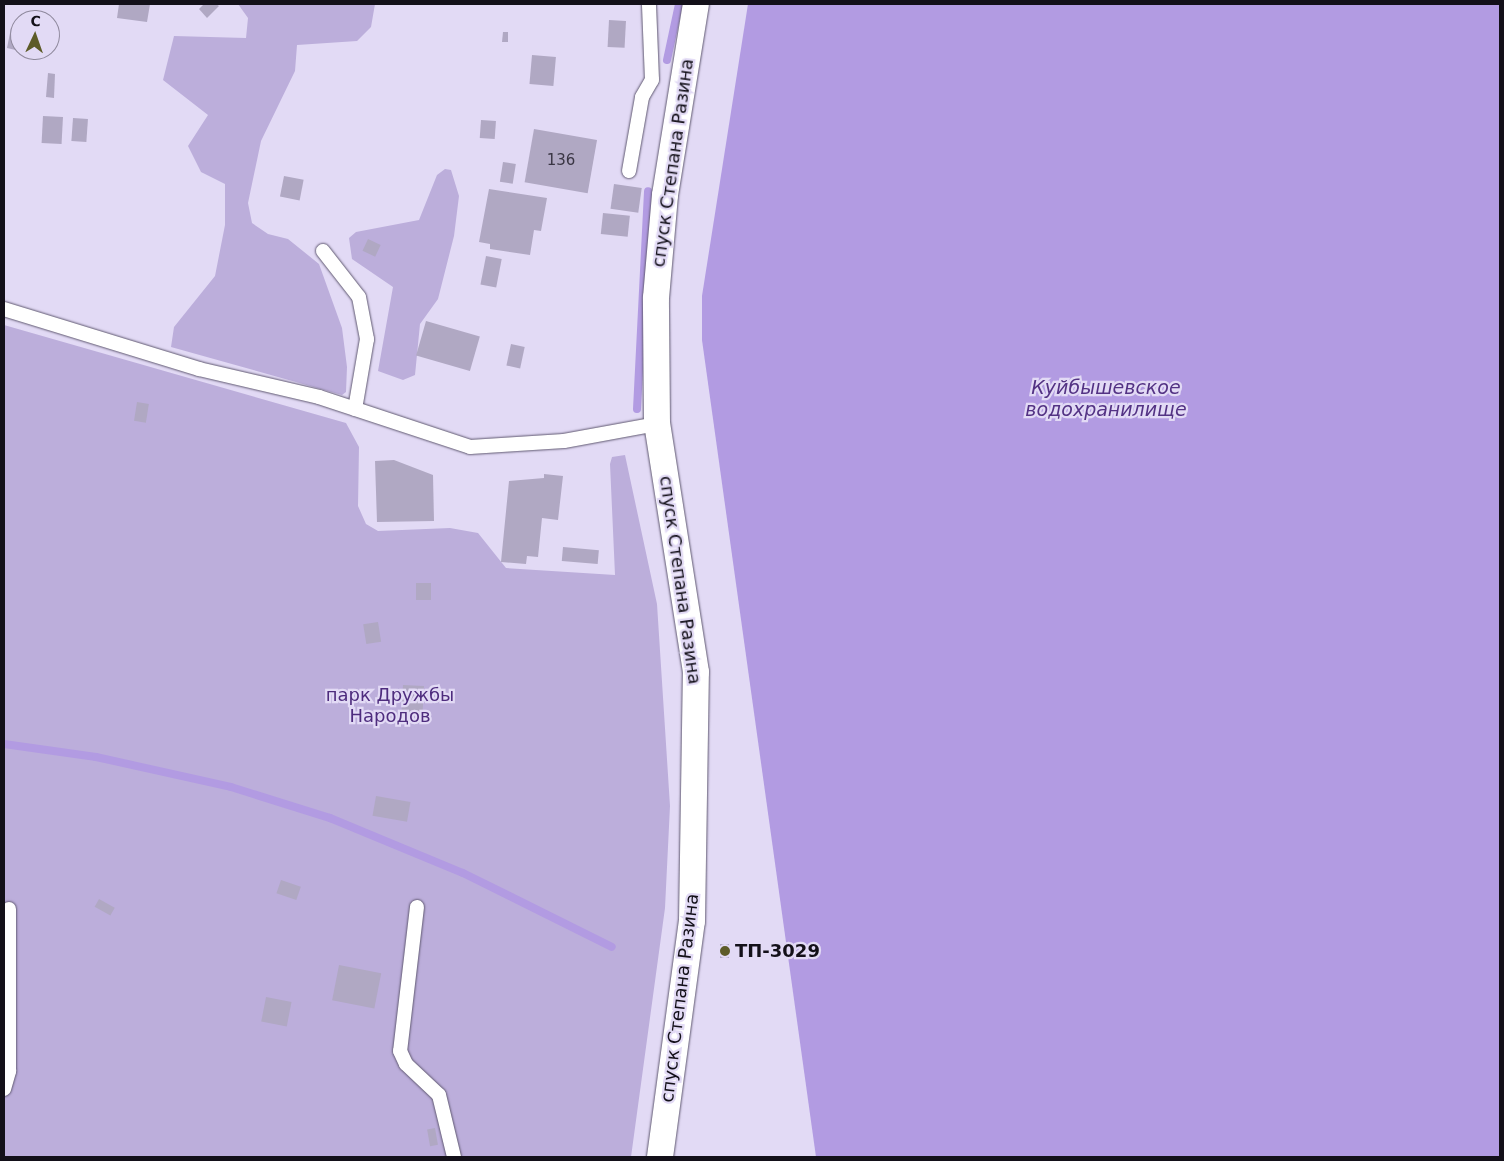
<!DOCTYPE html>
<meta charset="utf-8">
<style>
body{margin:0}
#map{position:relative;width:1504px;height:1161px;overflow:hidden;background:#e2daf5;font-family:"DejaVu Sans",sans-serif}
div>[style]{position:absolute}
.green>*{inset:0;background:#bcaedb}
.water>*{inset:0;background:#b29be2}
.stream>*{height:8px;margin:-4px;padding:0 4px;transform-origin:4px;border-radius:4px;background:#b29be2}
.building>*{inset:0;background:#b0a8c3;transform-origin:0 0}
.roads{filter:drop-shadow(0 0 1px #605971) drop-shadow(0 0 1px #605971)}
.lane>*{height:14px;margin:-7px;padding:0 7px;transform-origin:7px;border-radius:7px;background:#fff}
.street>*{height:26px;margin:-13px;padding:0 13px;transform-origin:13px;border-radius:13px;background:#fff}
.dots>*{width:14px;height:14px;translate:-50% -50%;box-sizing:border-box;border:2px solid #e2daf5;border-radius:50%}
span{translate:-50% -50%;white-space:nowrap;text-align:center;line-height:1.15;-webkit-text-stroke:4.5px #e2daf5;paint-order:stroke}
.number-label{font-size:15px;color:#3a3644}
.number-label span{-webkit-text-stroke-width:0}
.street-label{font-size:18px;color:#131019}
.park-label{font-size:18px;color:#4e2c7e}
.poi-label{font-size:18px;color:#131019;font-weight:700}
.left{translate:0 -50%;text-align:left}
.water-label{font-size:19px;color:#533284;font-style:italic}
.frame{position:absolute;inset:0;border:5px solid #131019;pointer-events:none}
.north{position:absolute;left:10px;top:10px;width:50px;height:50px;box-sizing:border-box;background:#e2daf5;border:1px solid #8f899d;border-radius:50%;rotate:3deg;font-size:14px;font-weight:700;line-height:20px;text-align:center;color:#131019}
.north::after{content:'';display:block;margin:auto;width:18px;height:22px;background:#5d5b28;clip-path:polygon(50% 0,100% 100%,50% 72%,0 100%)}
</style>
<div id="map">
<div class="green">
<div style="clip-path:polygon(238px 4px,375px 4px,371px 27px,357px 41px,297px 45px,295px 71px,261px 141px,248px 203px,252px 223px,268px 234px,288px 239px,319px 264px,342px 328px,347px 367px,346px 392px,342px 395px,171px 347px,174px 327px,215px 276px,225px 225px,225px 184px,201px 172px,188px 146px,208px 115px,163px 80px,174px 36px,246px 38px,248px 18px)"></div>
<div style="clip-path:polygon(445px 169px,451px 170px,459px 196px,454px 236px,438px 299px,420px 324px,415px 375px,403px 380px,378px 371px,393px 287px,352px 259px,349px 238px,356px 232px,419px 220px,437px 175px)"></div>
<div style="clip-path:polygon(4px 325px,346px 423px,359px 447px,358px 506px,366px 524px,378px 531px,450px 528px,478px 533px,506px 568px,615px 575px,610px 464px,612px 457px,625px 455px,657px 604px,670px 806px,665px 908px,631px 1157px,4px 1157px)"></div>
</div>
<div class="water">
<div style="clip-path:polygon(748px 4px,1500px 4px,1500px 1157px,816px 1157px,702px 340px,702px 296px)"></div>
</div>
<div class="stream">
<div style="left:667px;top:60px;width:57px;rotate:-77.9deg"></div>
<div style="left:637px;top:409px;width:218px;rotate:-87.1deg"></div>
<div style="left:4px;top:744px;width:93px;rotate:8deg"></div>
<div style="left:96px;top:757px;width:138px;rotate:12.5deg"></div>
<div style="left:231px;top:787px;width:104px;rotate:17.4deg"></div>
<div style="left:330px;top:818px;width:144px;rotate:22.5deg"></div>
<div style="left:463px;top:873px;width:166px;rotate:26.4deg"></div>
</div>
<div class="building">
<div style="clip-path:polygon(119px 4px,150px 4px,147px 22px,117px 18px)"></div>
<div style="clip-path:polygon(204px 4px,216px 4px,219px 6px,207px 18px,199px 9px)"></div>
<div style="left:609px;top:20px;width:17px;height:27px;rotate:3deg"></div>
<div style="clip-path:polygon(11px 28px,20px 29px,20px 51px,7px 48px)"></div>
<div style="clip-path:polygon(503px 32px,508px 32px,508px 42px,502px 42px)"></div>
<div style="clip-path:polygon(20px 50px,43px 50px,42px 55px)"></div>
<div style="left:532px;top:55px;width:24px;height:29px;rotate:5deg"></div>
<div style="clip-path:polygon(48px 73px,55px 74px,54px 98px,46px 97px)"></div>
<div style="left:43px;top:116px;width:20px;height:27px;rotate:3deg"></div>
<div style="left:73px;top:118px;width:15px;height:23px;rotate:4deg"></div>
<div style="left:481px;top:120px;width:15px;height:18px;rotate:4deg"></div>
<div style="left:534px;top:129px;width:64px;height:54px;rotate:10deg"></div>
<div style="left:503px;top:162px;width:13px;height:20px;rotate:9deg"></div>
<div style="left:284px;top:176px;width:20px;height:21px;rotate:11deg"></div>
<div style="left:614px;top:184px;width:28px;height:25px;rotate:8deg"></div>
<div style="clip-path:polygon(489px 189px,547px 198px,541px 231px,534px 230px,530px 255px,490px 249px,490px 244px,479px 242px)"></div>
<div style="left:603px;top:213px;width:27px;height:21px;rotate:6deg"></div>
<div style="left:368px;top:239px;width:14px;height:13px;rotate:25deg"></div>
<div style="left:486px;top:256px;width:16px;height:29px;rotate:11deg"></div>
<div style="left:426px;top:321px;width:56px;height:36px;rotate:16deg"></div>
<div style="left:511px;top:344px;width:14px;height:22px;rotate:12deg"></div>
<div style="left:137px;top:402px;width:12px;height:19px;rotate:9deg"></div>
<div style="clip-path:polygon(394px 460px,433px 475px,434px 521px,377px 522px,375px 461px)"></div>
<div style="clip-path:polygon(544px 474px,563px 476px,558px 520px,542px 518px,538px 557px,527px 556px,526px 564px,501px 562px,509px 481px,544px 478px)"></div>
<div style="left:563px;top:547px;width:36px;height:14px;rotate:5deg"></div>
<div style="left:416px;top:583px;width:15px;height:17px"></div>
<div style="left:378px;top:622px;width:20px;height:15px;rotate:81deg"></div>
<div style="left:403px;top:685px;width:21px;height:29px;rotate:3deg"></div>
<div style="left:376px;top:796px;width:35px;height:20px;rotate:10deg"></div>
<div style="left:281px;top:880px;width:21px;height:14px;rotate:19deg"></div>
<div style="left:99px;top:899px;width:18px;height:9px;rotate:29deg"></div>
<div style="left:720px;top:944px;width:9px;height:14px"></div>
<div style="left:339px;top:965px;width:43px;height:36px;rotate:11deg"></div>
<div style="left:266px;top:997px;width:26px;height:25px;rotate:11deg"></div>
<div style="left:435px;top:1128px;width:17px;height:8px;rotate:80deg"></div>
</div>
<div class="roads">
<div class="lane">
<div style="left:629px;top:171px;width:75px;rotate:-80deg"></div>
<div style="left:642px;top:97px;width:20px;rotate:-60deg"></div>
<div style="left:652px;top:80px;width:76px;rotate:-92.3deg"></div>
<div style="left:323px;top:251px;width:58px;rotate:52deg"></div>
<div style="left:359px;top:297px;width:43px;rotate:79.2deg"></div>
<div style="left:367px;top:339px;width:71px;rotate:99.7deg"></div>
<div style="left:4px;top:309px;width:204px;rotate:17.1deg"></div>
<div style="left:199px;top:369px;width:123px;rotate:13.1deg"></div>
<div style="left:319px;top:397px;width:159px;rotate:18.3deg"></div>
<div style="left:470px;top:447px;width:94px;rotate:-3.7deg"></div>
<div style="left:564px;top:441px;width:95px;rotate:-10.4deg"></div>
<div style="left:417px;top:907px;width:145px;rotate:96.7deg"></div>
<div style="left:400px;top:1051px;width:14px;rotate:65deg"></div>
<div style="left:406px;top:1064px;width:45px;rotate:43.2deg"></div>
<div style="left:439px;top:1095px;width:64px;rotate:76.4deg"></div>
<div style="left:4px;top:1089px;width:19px;rotate:-74deg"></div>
<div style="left:9px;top:1071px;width:162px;rotate:-90deg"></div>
</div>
<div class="street">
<div style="left:660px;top:1157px;width:238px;rotate:-82.3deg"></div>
<div style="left:692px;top:921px;width:249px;rotate:-89.1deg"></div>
<div style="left:696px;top:672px;width:251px;rotate:-98.9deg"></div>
<div style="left:657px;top:424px;width:126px;rotate:-90.5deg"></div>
<div style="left:656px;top:298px;width:103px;rotate:-85deg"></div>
<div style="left:665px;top:195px;width:193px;rotate:-80.8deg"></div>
</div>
</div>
<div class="dots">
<div style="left:725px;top:951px;background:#5d5b28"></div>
</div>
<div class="number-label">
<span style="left:561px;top:161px">136</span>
</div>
<div class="street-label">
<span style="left:673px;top:163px;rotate:-82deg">спуск Степана Разина</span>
<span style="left:680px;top:580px;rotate:82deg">спуск Степана Разина</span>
<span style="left:680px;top:998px;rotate:-83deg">спуск Степана Разина</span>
</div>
<div class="park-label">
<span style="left:390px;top:706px">парк Дружбы<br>Народов</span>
</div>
<div class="poi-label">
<span class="left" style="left:735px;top:951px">ТП-3029</span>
</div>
<div class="water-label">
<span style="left:1106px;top:399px">Куйбышевское<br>водохранилище</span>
</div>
<div class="frame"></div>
<div class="north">С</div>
</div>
